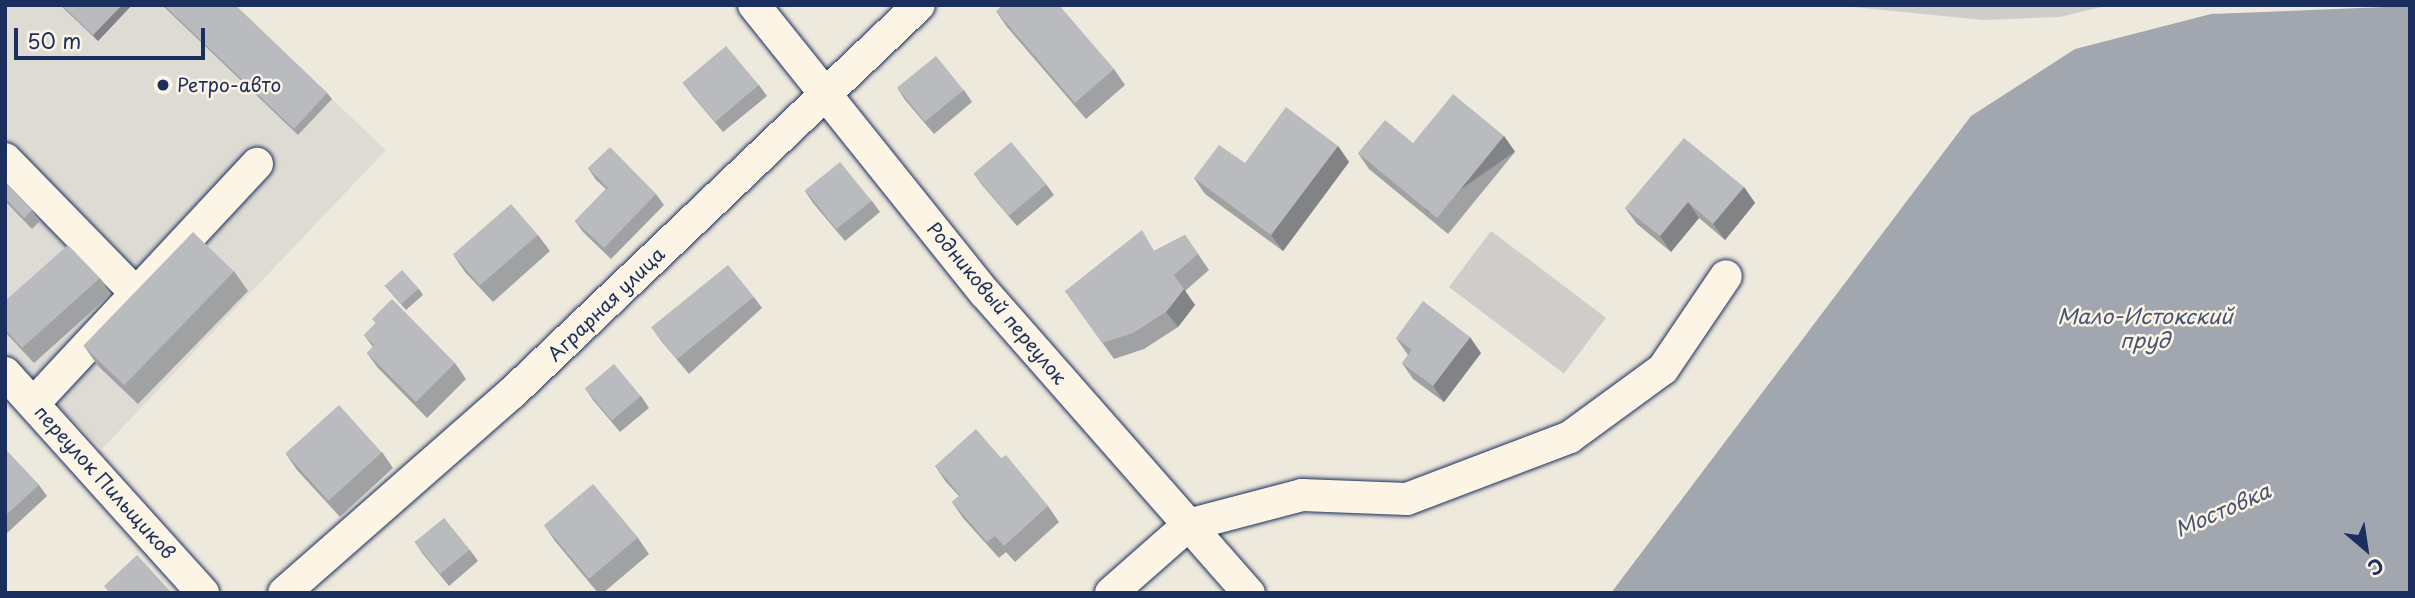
<!DOCTYPE html>
<meta charset="utf-8">
<style>
body{margin:0}
#map{position:relative;width:2415px;height:598px;overflow:hidden;background:#eee9dd;font-family:"Playpen Sans",sans-serif}
div>[style]{position:absolute}
.built>*{inset:0;background:#dedbd4}
.green>*{inset:0;background:#cfcdca;transform-origin:0 0}
.water>*{inset:0;background:#a2a7af}
.roads{filter:drop-shadow(0 0 2px #1b2f5e) drop-shadow(0 0 2px #1b2f5e)}
.minor>*{height:32px;margin:-16px;padding:0 16px;transform-origin:16px;border-radius:16px;background:#fcf5e5}
.wall>*{inset:0;background:#a0a1a3}
.shaded-wall>*{inset:0;background:#828385;transform-origin:0 0}
.building>*{inset:0;background:#babbbe;transform-origin:0 0}
.dots>*{width:19px;height:19px;translate:-50% -50%;box-sizing:border-box;border:4px solid #fcf5e5;border-radius:50%}
span{translate:-50% -50%;white-space:nowrap;text-align:center;line-height:1.15;-webkit-text-stroke:5px #fcf5e5;paint-order:stroke}
.poi-label{font-size:19px;color:#1b2f5e}
.left{translate:0 -50%;text-align:left}
.street-label{font-size:19px;color:#1b2f5e}
.water-label{font-size:21px;color:#445376;font-style:italic}
.frame{position:absolute;inset:0;border:7px solid #1b2f5e;pointer-events:none}
.north{position:absolute;left:2331px;top:514px;width:70px;height:70px;-webkit-text-stroke:5px #fcf5e5;paint-order:stroke;rotate:151deg;font-size:19px;font-weight:700;line-height:28px;text-align:center;color:#1b2f5e}
.north::after{content:'';display:block;margin:auto;width:24px;height:32px;background:#1b2f5e;clip-path:polygon(50% 0,100% 100%,50% 72%,0 100%)}
.scale{position:absolute;left:14px;top:28px;width:191px;height:32px;box-sizing:border-box;border:4px solid #1b2f5e;border-top:0;padding-left:9px;font-size:21px;line-height:24px;white-space:nowrap;color:#1b2f5e;-webkit-text-stroke:5px #fcf5e5;paint-order:stroke}
</style>
<div id="map">
<div class="built">
<div style="clip-path:polygon(5px 5px,233px 5px,386px 150px,102px 449px,55px 403px,48px 388px,29px 378px,5px 353px)"></div>
</div>
<div class="green">
<div style="clip-path:polygon(1833px 5px,2109px 5px,2060px 17px,1983px 20px)"></div>
<div style="left:1491px;top:231px;width:144px;height:70px;rotate:37deg"></div>
</div>
<div class="water">
<div style="clip-path:polygon(2410px 6px,2410px 593px,1611px 593px,1971px 116px,2075px 49px,2211px 14px)"></div>
</div>
<div class="roads">
<div class="minor">
<div style="left:754px;top:5px;width:369px;rotate:51.3deg"></div>
<div style="left:985px;top:293px;width:400px;rotate:48.7deg"></div>
<div style="left:5px;top:159px;width:186px;rotate:45.7deg"></div>
<div style="left:5px;top:373px;width:296px;rotate:48deg"></div>
<div style="left:34px;top:403px;width:327px;rotate:-47deg"></div>
<div style="left:284px;top:593px;width:303px;rotate:-41.3deg"></div>
<div style="left:512px;top:393px;width:562px;rotate:-43.63deg"></div>
<div style="left:1111px;top:593px;width:103px;rotate:-41.4deg"></div>
<div style="left:1188px;top:525px;width:118px;rotate:-14.7deg"></div>
<div style="left:1302px;top:495px;width:105px;rotate:2.2deg"></div>
<div style="left:1407px;top:499px;width:174px;rotate:-20.8deg"></div>
<div style="left:1570px;top:437px;width:115px;rotate:-36.2deg"></div>
<div style="left:1663px;top:369px;width:112px;rotate:-55.9deg"></div>
</div>
</div>
<div class="wall">
<div style="clip-path:polygon(60px 5px,132px 5px,98px 41px)"></div>
<div style="clip-path:polygon(162px 5px,235px 5px,327px 93px,332px 99px,298px 135px)"></div>
<div style="clip-path:polygon(996px 11px,1114px 69px,1125px 85px,1086px 119px,1007px 27px)"></div>
<div style="clip-path:polygon(683px 83px,759px 85px,767px 96px,723px 132px,691px 94px)"></div>
<div style="clip-path:polygon(898px 89px,964px 90px,972px 102px,934px 134px,905px 100px)"></div>
<div style="clip-path:polygon(1504px 136px,1515px 152px,1448px 234px,1369px 169px,1358px 153px,1413px 143px)"></div>
<div style="clip-path:polygon(1338px 146px,1349px 162px,1283px 251px,1205px 194px,1194px 178px,1245px 163px)"></div>
<div style="clip-path:polygon(588px 168px,656px 194px,664px 205px,611px 259px,583px 232px,575px 221px,606px 189px,596px 180px)"></div>
<div style="clip-path:polygon(974px 174px,1046px 184px,1054px 195px,1017px 226px,982px 185px)"></div>
<div style="clip-path:polygon(5px 182px,32px 210px,40px 221px,32px 229px,5px 201px)"></div>
<div style="clip-path:polygon(1744px 187px,1755px 203px,1725px 240px,1699px 218px,1671px 252px,1637px 224px,1625px 208px)"></div>
<div style="clip-path:polygon(805px 191px,872px 201px,880px 212px,845px 241px,813px 203px)"></div>
<div style="clip-path:polygon(538px 235px,550px 251px,493px 302px,465px 272px,454px 256px)"></div>
<div style="clip-path:polygon(1185px 235px,1209px 270px,1185px 291px,1195px 305px,1178px 327px,1144px 349px,1114px 359px,1065px 291px,1156px 250px)"></div>
<div style="clip-path:polygon(234px 271px,248px 291px,138px 404px,98px 366px,84px 346px)"></div>
<div style="clip-path:polygon(100px 278px,111px 294px,34px 363px,5px 332px,5px 301px)"></div>
<div style="clip-path:polygon(384px 285px,419px 289px,423px 295px,406px 310px)"></div>
<div style="clip-path:polygon(754px 297px,762px 308px,689px 374px,662px 342px,654px 331px)"></div>
<div style="clip-path:polygon(372px 319px,455px 363px,466px 379px,427px 418px,378px 368px,367px 353px,373px 347px,364px 335px,376px 323px)"></div>
<div style="clip-path:polygon(1396px 338px,1481px 353px,1444px 402px,1413px 379px,1402px 363px,1408px 355px)"></div>
<div style="clip-path:polygon(585px 388px,641px 396px,649px 408px,620px 432px,593px 400px)"></div>
<div style="clip-path:polygon(5px 449px,39px 485px,47px 496px,5px 535px)"></div>
<div style="clip-path:polygon(382px 452px,393px 468px,340px 517px,297px 470px,286px 454px)"></div>
<div style="clip-path:polygon(1001px 458px,1048px 506px,1059px 522px,1015px 562px,1006px 552px,999px 558px,963px 518px,952px 502px,959px 496px,946px 482px,935px 466px)"></div>
<div style="clip-path:polygon(544px 525px,638px 538px,649px 554px,603px 593px,598px 593px,555px 541px)"></div>
<div style="clip-path:polygon(415px 542px,470px 550px,478px 561px,449px 586px,422px 553px)"></div>
</div>
<div class="shaded-wall">
<div style="clip-path:polygon(122px 5px,132px 5px,98px 41px,93px 35px)"></div>
<div style="left:1504px;top:136px;width:19px;height:106px;rotate:55deg"></div>
<div style="clip-path:polygon(1338px 146px,1349px 162px,1283px 251px,1271px 235px)"></div>
<div style="clip-path:polygon(1744px 187px,1755px 203px,1725px 240px,1713px 224px)"></div>
<div style="clip-path:polygon(1688px 202px,1699px 218px,1671px 252px,1660px 236px)"></div>
<div style="clip-path:polygon(1184px 289px,1195px 305px,1178px 327px,1166px 312px)"></div>
<div style="clip-path:polygon(1470px 337px,1481px 353px,1444px 402px,1433px 386px)"></div>
</div>
<div class="building">
<div style="clip-path:polygon(62px 5px,122px 5px,93px 35px)"></div>
<div style="clip-path:polygon(164px 5px,235px 5px,327px 93px,294px 129px)"></div>
<div style="clip-path:polygon(1003px 5px,1059px 5px,1114px 69px,1075px 103px,996px 11px)"></div>
<div style="left:726px;top:46px;width:51px;height:57px;rotate:50deg"></div>
<div style="left:936px;top:56px;width:44px;height:50px;rotate:51deg"></div>
<div style="clip-path:polygon(1453px 94px,1504px 136px,1437px 218px,1358px 153px,1385px 120px,1413px 143px)"></div>
<div style="clip-path:polygon(1286px 107px,1338px 146px,1271px 235px,1194px 178px,1219px 145px,1245px 163px)"></div>
<div style="clip-path:polygon(1684px 138px,1744px 187px,1713px 224px,1688px 202px,1660px 236px,1625px 208px)"></div>
<div style="left:1011px;top:142px;width:55px;height:49px;rotate:50deg"></div>
<div style="clip-path:polygon(610px 147px,656px 194px,604px 248px,575px 221px,608px 188px,588px 168px)"></div>
<div style="left:840px;top:162px;width:50px;height:45px;rotate:51deg"></div>
<div style="clip-path:polygon(5px 182px,32px 210px,24px 218px,5px 198px)"></div>
<div style="left:511px;top:204px;width:41px;height:77px;rotate:49deg"></div>
<div style="clip-path:polygon(1142px 230px,1154px 251px,1185px 235px,1198px 254px,1174px 275px,1184px 289px,1166px 312px,1133px 333px,1102px 343px,1065px 291px)"></div>
<div style="left:193px;top:232px;width:57px;height:158px;rotate:44deg"></div>
<div style="clip-path:polygon(68px 245px,100px 278px,22px 348px,5px 329px,5px 301px)"></div>
<div style="left:728px;top:265px;width:41px;height:99px;rotate:51deg"></div>
<div style="left:402px;top:270px;width:25px;height:23px;rotate:48deg"></div>
<div style="clip-path:polygon(392px 299px,455px 363px,416px 402px,367px 353px,374px 345px,364px 335px,376px 323px,372px 319px)"></div>
<div style="clip-path:polygon(1423px 301px,1470px 337px,1433px 386px,1402px 363px,1412px 350px,1396px 338px)"></div>
<div style="left:614px;top:364px;width:42px;height:38px;rotate:50deg"></div>
<div style="left:339px;top:405px;width:64px;height:72px;rotate:48deg"></div>
<div style="clip-path:polygon(976px 429px,1001px 458px,1006px 455px,1048px 506px,1004px 546px,995px 536px,987px 542px,952px 502px,960px 495px,935px 466px)"></div>
<div style="clip-path:polygon(5px 449px,39px 485px,5px 516px)"></div>
<div style="left:593px;top:484px;width:70px;height:64px;rotate:50deg"></div>
<div style="left:444px;top:518px;width:41px;height:38px;rotate:51deg"></div>
<div style="clip-path:polygon(137px 555px,172px 593px,110px 593px,104px 586px)"></div>
</div>
<div class="dots">
<div style="left:163px;top:85px;background:#1b2f5e"></div>
</div>
<div class="poi-label">
<span class="left" style="left:177px;top:85px">Ретро-авто</span>
</div>
<div class="street-label">
<span style="left:997px;top:303px;rotate:50deg">Родниковый переулок</span>
<span style="left:606px;top:304px;rotate:-44deg">Аграрная улица</span>
<span style="left:105px;top:482px;rotate:48deg">переулок Пильщиков</span>
</div>
<div class="water-label">
<span style="left:2145px;top:327px">Мало-Истокский<br>пруд</span>
<span style="left:2222px;top:509px;rotate:-24deg">Мостовка</span>
</div>
<div class="frame"></div>
<div class="north">С</div>
<div class="scale">50 m</div>
</div>
